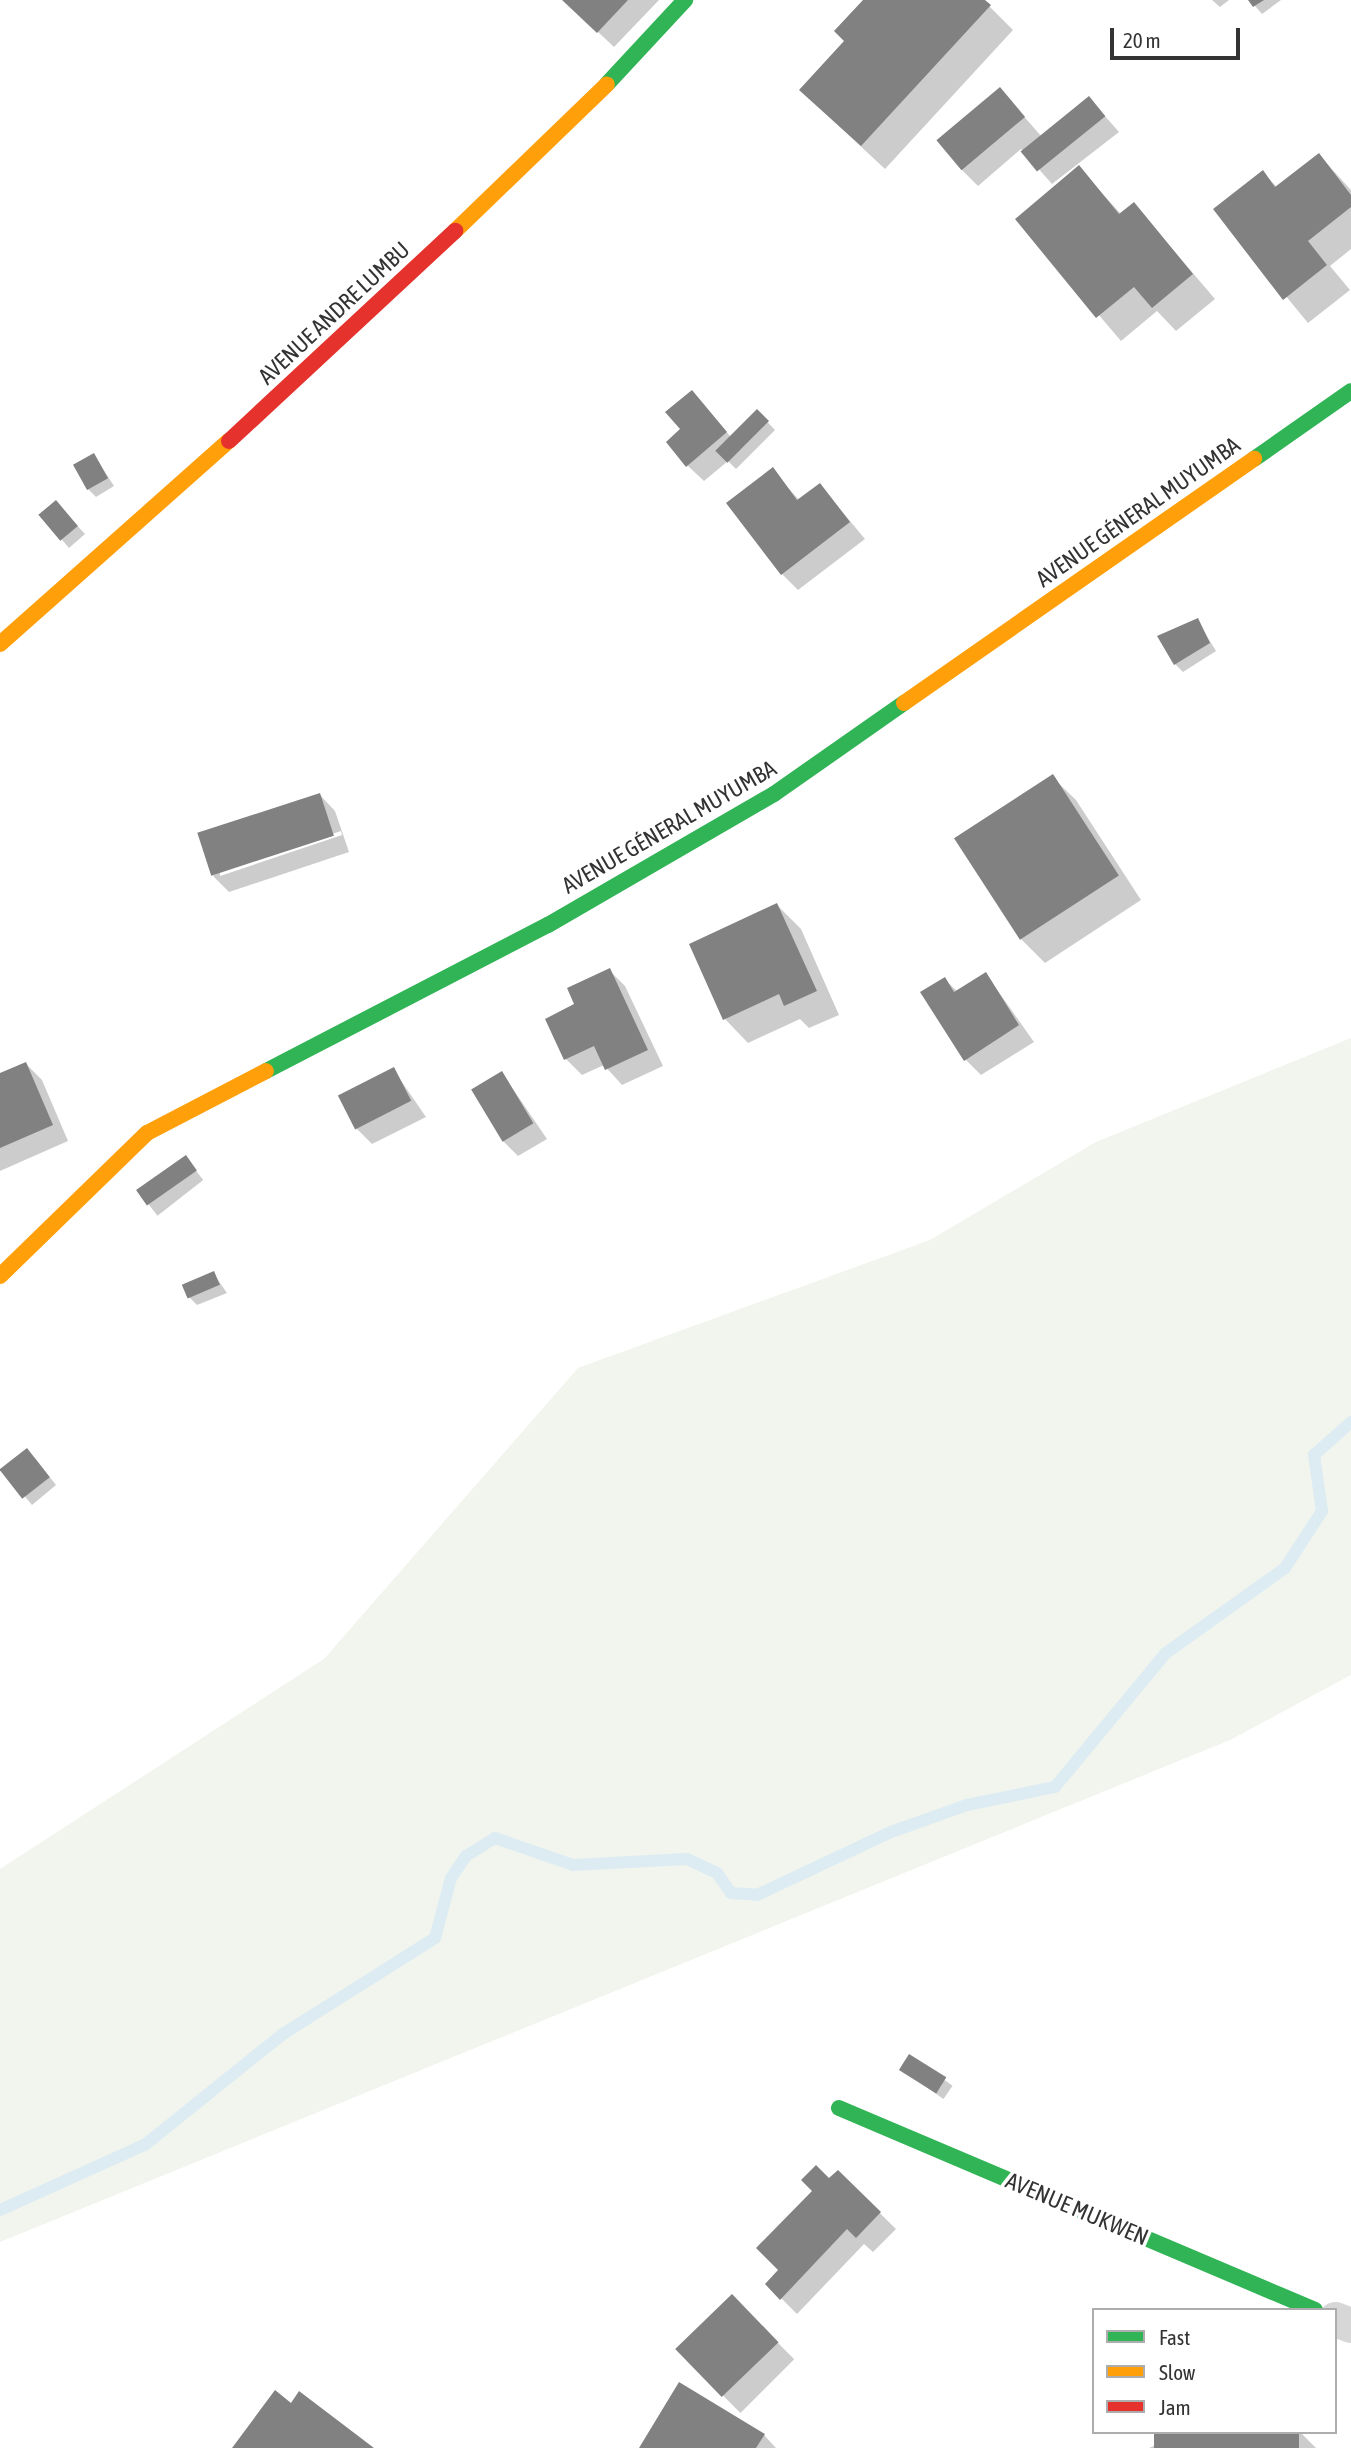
<!DOCTYPE html>
<meta charset="utf-8">
<style>
body{margin:0}
#map{position:relative;width:1351px;height:2448px;overflow:hidden;background:#fff;font-family:"Asap Condensed",sans-serif}
div>[style]{position:absolute}
.green>*{inset:0;background:#f1f5ed}
.shadow>*{inset:0;background:#0003;transform-origin:0 0}
.stream>*{height:12px;margin:-6px;padding:0 6px;transform-origin:6px;border-radius:6px;background:#ddebf3}
.building>*{inset:0;background:#818181;transform-origin:0 0}
.street>*{height:35px;margin:-17.5px;padding:0 17.5px;transform-origin:17.5px;border-radius:17.5px;background:#d7d7d7}
.fast>*{height:16px;margin:-8px;padding:0 8px;transform-origin:8px;border-radius:8px;background:#30b455}
.slow>*{height:16px;margin:-8px;padding:0 8px;transform-origin:8px;border-radius:8px;background:#ff9f0a}
.jam>*{height:16px;margin:-8px;padding:0 8px;transform-origin:8px;border-radius:8px;background:#e5322d}
span{translate:-50% -50%;white-space:nowrap;text-align:center;line-height:1.15;-webkit-text-stroke:7px #fff;paint-order:stroke}
.street-label{font-size:23px;color:#333}
.legend{position:absolute;left:1092px;top:2308px;width:245px;height:126px;box-sizing:border-box;background:#fff;border:2px solid #adadad;margin:0;padding:9px 12px;list-style:none;font-size:21px;color:#333}
.legend li{display:flex;align-items:center;gap:14px;height:35px}
.legend b{width:35px;border:2px solid #adadad}
.scale{position:absolute;left:1110px;top:28px;width:130px;height:32px;box-sizing:border-box;border:4px solid #333;border-top:0;padding-left:9px;font-size:21px;line-height:24px;white-space:nowrap;color:#333;-webkit-text-stroke:5px #fff;paint-order:stroke}
</style>
<div id="map">
<div class="green">
<div style="clip-path:polygon(1351px 1038px,1351px 1675px,1230px 1740px,0 2242px,0 1869px,324px 1659px,578px 1368px,930px 1240px,1096px 1142px)"></div>
</div>
<div class="shadow">
<div style="clip-path:polygon(564px 0,659px 0,614px 47px)"></div>
<div style="clip-path:polygon(865px 0,983px 0,1013px 30px,885px 169px,825px 113px)"></div>
<div style="clip-path:polygon(1212px 0,1229px 0,1220px 7px)"></div>
<div style="clip-path:polygon(1250px 0,1281px 0,1262px 14px)"></div>
<div style="clip-path:polygon(1000px 89px,1041px 136px,1089px 98px,1119px 132px,1052px 184px,1021px 149px,978px 186px,962px 170px)"></div>
<div style="clip-path:polygon(1319px 155px,1351px 190px,1351px 249px,1330px 266px,1350px 290px,1308px 323px,1215px 210px,1262px 172px,1277px 187px)"></div>
<div style="clip-path:polygon(1078px 167px,1121px 214px,1134px 204px,1215px 299px,1176px 331px,1157px 311px,1121px 341px,1017px 219px)"></div>
<div style="clip-path:polygon(691px 392px,731px 437px,757px 411px,775px 430px,736px 469px,728px 461px,704px 481px,688px 466px,683px 430px)"></div>
<div style="clip-path:polygon(94px 455px,114px 486px,96px 497px,88px 489px)"></div>
<div style="clip-path:polygon(772px 470px,800px 501px,820px 485px,865px 539px,798px 590px,782px 574px)"></div>
<div style="clip-path:polygon(63px 510px,85px 534px,69px 548px,41px 515px)"></div>
<div style="clip-path:polygon(1197px 620px,1216px 651px,1183px 672px,1175px 664px)"></div>
<div style="clip-path:polygon(1052px 777px,1076px 800px,1141px 900px,1045px 963px,1021px 939px,956px 840px)"></div>
<div style="clip-path:polygon(evenodd,319px 794px,335px 811px,349px 852px,229px 892px,213px 876px,319px 794px,341px 831px,342px 835px,220px 876px,220px 872px,341px 831px)"></div>
<div style="clip-path:polygon(777px 905px,801px 929px,839px 1015px,809px 1028px,800px 1019px,748px 1043px,725px 1019px)"></div>
<div style="clip-path:polygon(609px 970px,625px 986px,663px 1066px,622px 1085px,604px 1065px,582px 1075px,566px 1059px,547px 1020px,577px 1005px)"></div>
<div style="clip-path:polygon(986px 974px,1034px 1042px,981px 1075px,965px 1059px,944px 979px,958px 992px)"></div>
<div style="clip-path:polygon(26px 1064px,42px 1080px,68px 1141px,0 1171px,0 1075px)"></div>
<div style="clip-path:polygon(393px 1069px,426px 1117px,372px 1144px,356px 1128px)"></div>
<div style="clip-path:polygon(502px 1073px,547px 1139px,518px 1156px,502px 1140px)"></div>
<div style="left:186px;top:1158px;width:28px;height:58px;rotate:52deg"></div>
<div style="clip-path:polygon(213px 1273px,227px 1293px,197px 1305px,189px 1297px)"></div>
<div style="clip-path:polygon(35px 1458px,56px 1485px,32px 1505px,3px 1470px)"></div>
<div style="left:910px;top:2056px;width:52px;height:16px;rotate:35deg"></div>
<div style="clip-path:polygon(838px 2172px,896px 2229px,873px 2252px,864px 2244px,797px 2314px,767px 2284px,780px 2270px,814px 2191px)"></div>
<div style="left:732px;top:2297px;width:88px;height:76px;rotate:45deg"></div>
<div style="clip-path:polygon(1185px 2432px,1300px 2432px,1316px 2448px,1149px 2448px)"></div>
<div style="clip-path:polygon(764px 2435px,776px 2448px,641px 2448px)"></div>
</div>
<div class="stream">
<div style="left:0;top:2210px;width:160px;rotate:-24.3deg"></div>
<div style="left:146px;top:2144px;width:176px;rotate:-38.8deg"></div>
<div style="left:283px;top:2034px;width:180px;rotate:-32.3deg"></div>
<div style="left:435px;top:1938px;width:62px;rotate:-75.1deg"></div>
<div style="left:451px;top:1878px;width:27px;rotate:-56deg"></div>
<div style="left:466px;top:1856px;width:34px;rotate:-32deg"></div>
<div style="left:495px;top:1838px;width:83px;rotate:19.1deg"></div>
<div style="left:573px;top:1865px;width:114px;rotate:-3deg"></div>
<div style="left:687px;top:1859px;width:33px;rotate:25deg"></div>
<div style="left:717px;top:1873px;width:24px;rotate:55deg"></div>
<div style="left:731px;top:1893px;width:26px;rotate:4deg"></div>
<div style="left:757px;top:1895px;width:148px;rotate:-25.2deg"></div>
<div style="left:891px;top:1832px;width:81px;rotate:-19.6deg"></div>
<div style="left:967px;top:1805px;width:90px;rotate:-11.6deg"></div>
<div style="left:1055px;top:1787px;width:174px;rotate:-50.4deg"></div>
<div style="left:1166px;top:1653px;width:146px;rotate:-35.5deg"></div>
<div style="left:1285px;top:1568px;width:68px;rotate:-57deg"></div>
<div style="left:1322px;top:1511px;width:57px;rotate:-98.1deg"></div>
<div style="left:1314px;top:1455px;width:50px;rotate:-41.7deg"></div>
</div>
<div class="building">
<div style="clip-path:polygon(562px 0,628px 0,597px 33px)"></div>
<div style="clip-path:polygon(863px 0,985px 0,991px 5px,861px 146px,799px 90px,844px 41px,834px 31px)"></div>
<div style="clip-path:polygon(1248px 0,1264px 0,1253px 7px)"></div>
<div style="left:1000px;top:87px;width:39px;height:83px;rotate:50deg"></div>
<div style="left:1089px;top:96px;width:26px;height:88px;rotate:51deg"></div>
<div style="clip-path:polygon(1319px 153px,1351px 195px,1351px 207px,1308px 241px,1327px 265px,1283px 300px,1213px 209px,1263px 170px,1275px 187px)"></div>
<div style="clip-path:polygon(1079px 165px,1119px 214px,1134px 202px,1193px 274px,1152px 308px,1134px 287px,1096px 318px,1015px 219px)"></div>
<div style="clip-path:polygon(692px 390px,727px 432px,686px 467px,666px 442px,680px 429px,665px 412px)"></div>
<div style="left:757px;top:409px;width:17px;height:59px;rotate:45deg"></div>
<div style="left:94px;top:453px;width:29px;height:24px;rotate:61deg"></div>
<div style="clip-path:polygon(773px 467px,797px 500px,820px 483px,850px 522px,781px 575px,726px 503px)"></div>
<div style="left:56px;top:500px;width:34px;height:23px;rotate:50deg"></div>
<div style="clip-path:polygon(1198px 618px,1210px 643px,1174px 665px,1157px 636px)"></div>
<div style="left:1053px;top:774px;width:121px;height:118px;rotate:57deg"></div>
<div style="left:320px;top:793px;width:45px;height:129px;rotate:72deg"></div>
<div style="clip-path:polygon(777px 903px,817px 991px,784px 1006px,779px 994px,723px 1020px,689px 944px)"></div>
<div style="clip-path:polygon(610px 968px,648px 1050px,605px 1070px,594px 1046px,564px 1060px,545px 1019px,574px 1004px,567px 988px)"></div>
<div style="clip-path:polygon(986px 972px,1019px 1025px,964px 1061px,920px 992px,945px 977px,954px 992px)"></div>
<div style="clip-path:polygon(26px 1062px,53px 1125px,0 1148px,0 1073px)"></div>
<div style="left:394px;top:1067px;width:38px;height:63px;rotate:63deg"></div>
<div style="left:502px;top:1071px;width:61px;height:36px;rotate:59deg"></div>
<div style="left:186px;top:1155px;width:19px;height:61px;rotate:55deg"></div>
<div style="left:214px;top:1271px;width:15px;height:35px;rotate:67deg"></div>
<div style="left:27px;top:1448px;width:37px;height:35px;rotate:52deg"></div>
<div style="left:909px;top:2054px;width:44px;height:19px;rotate:32deg"></div>
<div style="clip-path:polygon(816px 2165px,829px 2178px,838px 2170px,881px 2212px,856px 2238px,847px 2229px,780px 2300px,765px 2284px,778px 2270px,756px 2248px,812px 2191px,801px 2180px)"></div>
<div style="left:732px;top:2294px;width:67px;height:79px;rotate:46deg"></div>
<div style="clip-path:polygon(679px 2382px,765px 2434px,756px 2448px,639px 2448px)"></div>
<div style="clip-path:polygon(275px 2390px,291px 2403px,299px 2391px,374px 2448px,232px 2448px)"></div>
<div style="left:1154px;top:2432px;width:145px;height:17px"></div>
</div>
<div class="street">
<div style="left:1335px;top:2319px;width:17px;rotate:21deg"></div>
</div>
<div class="fast">
<div style="left:607px;top:84px;width:115px;rotate:-47.1deg"></div>
<div style="left:1254px;top:459px;width:118px;rotate:-35deg"></div>
<div style="left:266px;top:1071px;width:318px;rotate:-27.4deg"></div>
<div style="left:548px;top:925px;width:261px;rotate:-30.1deg"></div>
<div style="left:774px;top:794px;width:159px;rotate:-35deg"></div>
<div style="left:839px;top:2108px;width:517px;rotate:22.99deg"></div>
</div>
<div class="slow">
<div style="left:455px;top:231px;width:211px;rotate:-44deg"></div>
<div style="left:0;top:644px;width:306px;rotate:-41.6deg"></div>
<div style="left:904px;top:703px;width:427px;rotate:-34.9deg"></div>
<div style="left:0;top:1276px;width:205px;rotate:-44.2deg"></div>
<div style="left:147px;top:1133px;width:134px;rotate:-27.5deg"></div>
</div>
<div class="jam">
<div style="left:229px;top:441px;width:309px;rotate:-42.9deg"></div>
</div>
<div class="street-label">
<span style="left:334px;top:313px;rotate:-43deg">AVENUE ANDRE LUMBU</span>
<span style="left:1138px;top:512px;rotate:-35deg">AVENUE GÉNERAL MUYUMBA</span>
<span style="left:669px;top:827px;rotate:-30deg">AVENUE GÉNERAL MUYUMBA</span>
<span style="left:1077px;top:2209px;rotate:23deg">AVENUE MUKWEN</span>
</div>
<ul class="legend">
<li><b style="height:9px;background:#30b455"></b>Fast</li>
<li><b style="height:9px;background:#ff9f0a"></b>Slow</li>
<li><b style="height:9px;background:#e5322d"></b>Jam</li>
</ul>
<div class="scale">20 m</div>
</div>
